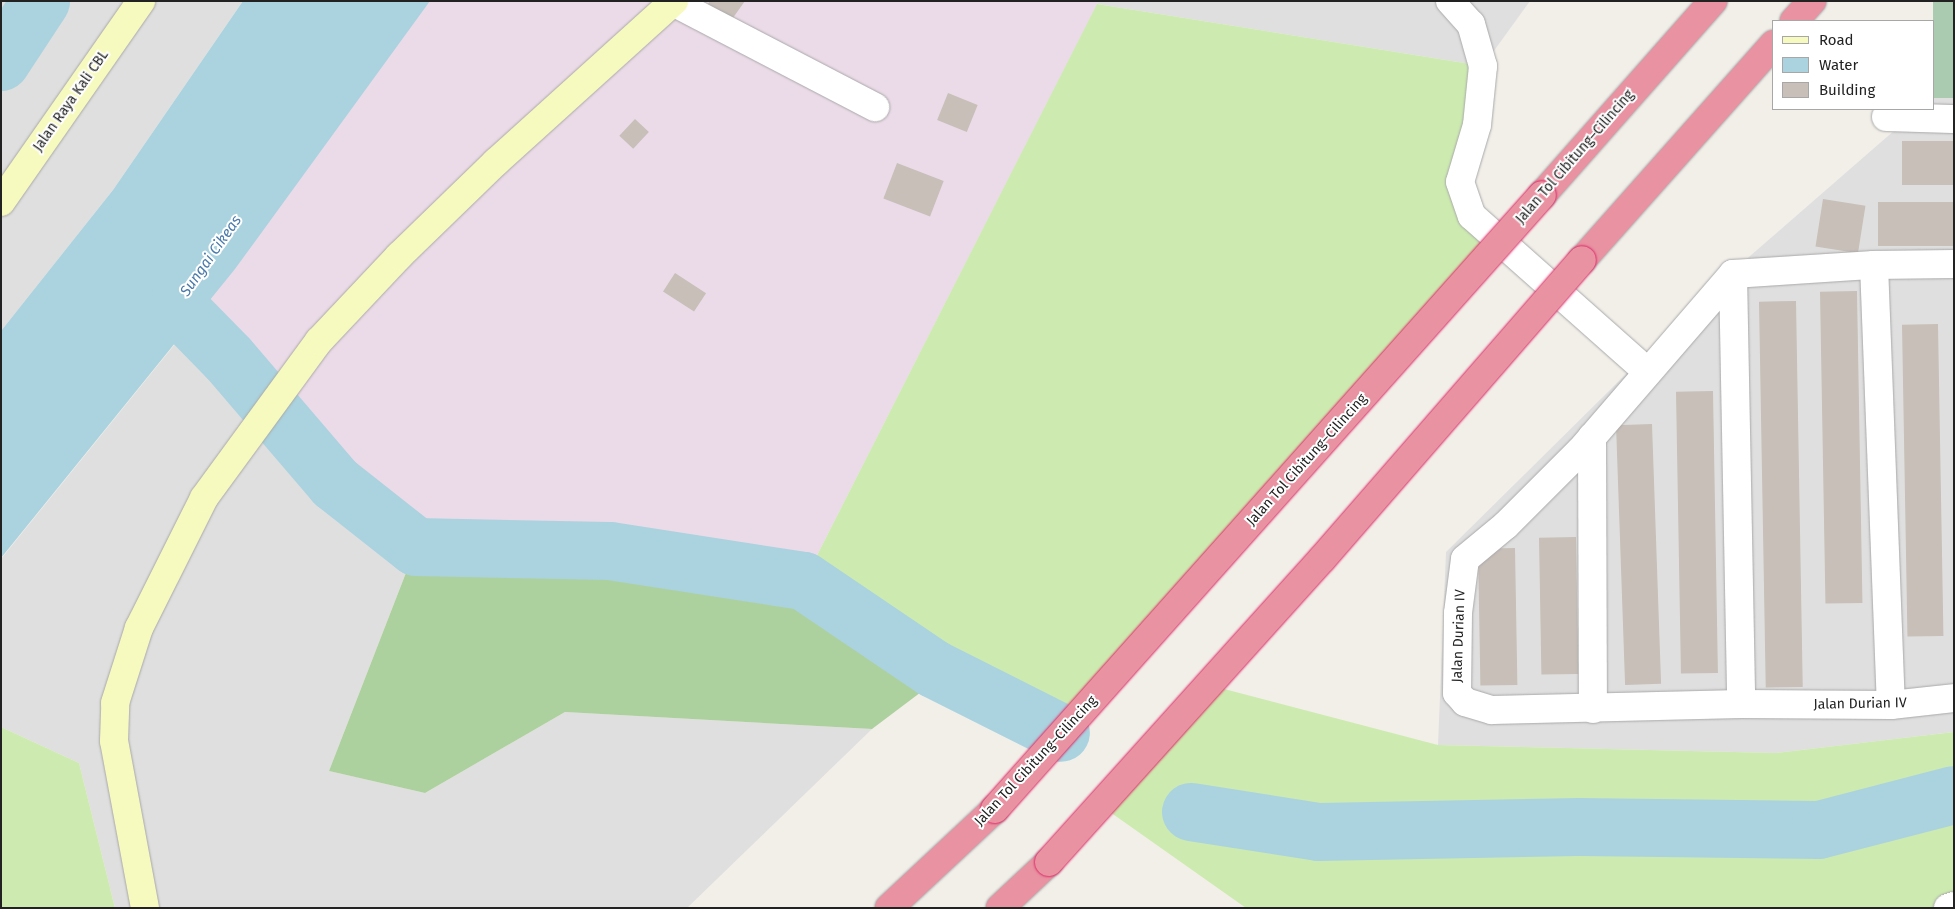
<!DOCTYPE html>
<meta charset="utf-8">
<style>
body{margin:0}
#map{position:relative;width:1955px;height:909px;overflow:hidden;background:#f2efe9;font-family:"Fira Sans",sans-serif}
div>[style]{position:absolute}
.residential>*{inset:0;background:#e0dfdf}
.industrial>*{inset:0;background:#ebdbe8}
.grass>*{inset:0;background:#cdebb0}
.forest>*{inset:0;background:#add19e}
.cemetery>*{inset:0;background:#aacbaf;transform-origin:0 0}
.water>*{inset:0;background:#aad3df}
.river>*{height:58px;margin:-29px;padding:0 29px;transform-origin:29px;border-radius:29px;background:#aad3df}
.building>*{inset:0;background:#c7bfb8;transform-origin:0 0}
.roads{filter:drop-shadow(0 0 1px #a9a9a9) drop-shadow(0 0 1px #a9a9a9)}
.street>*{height:28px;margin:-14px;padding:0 14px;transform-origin:14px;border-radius:14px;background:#fff}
.secondary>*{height:28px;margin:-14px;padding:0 14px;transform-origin:14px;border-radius:14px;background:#f7fabf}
.highway>*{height:28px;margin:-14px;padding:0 14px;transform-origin:14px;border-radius:14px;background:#e892a2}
.bridges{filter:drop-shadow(0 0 1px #dc2a67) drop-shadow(0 0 1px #dc2a67)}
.highway-bridge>*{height:28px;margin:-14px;padding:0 14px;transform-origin:14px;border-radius:14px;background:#e892a2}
span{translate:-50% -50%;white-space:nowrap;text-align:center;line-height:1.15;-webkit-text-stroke:4px #fff;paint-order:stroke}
.street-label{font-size:14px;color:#222}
.water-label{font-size:15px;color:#4a7aab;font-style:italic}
.frame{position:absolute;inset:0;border:2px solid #222;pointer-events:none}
.legend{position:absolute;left:1772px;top:20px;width:162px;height:90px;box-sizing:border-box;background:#fff;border:1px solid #a7a7a7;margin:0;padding:6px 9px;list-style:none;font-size:15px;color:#222}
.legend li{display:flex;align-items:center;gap:10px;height:25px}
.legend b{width:25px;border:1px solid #a7a7a7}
</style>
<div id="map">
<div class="residential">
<div style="clip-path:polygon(1px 1px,243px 1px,113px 190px,1px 331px)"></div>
<div style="clip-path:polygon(1099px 1px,1530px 1px,1483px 66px,1097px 4px)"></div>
<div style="clip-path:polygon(1934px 98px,1954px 98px,1954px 732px,1775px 753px,1438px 745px,1446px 552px,1711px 290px,1919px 109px,1934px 109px)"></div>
<div style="clip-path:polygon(192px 323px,235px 366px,329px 476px,416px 547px,329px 771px,425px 793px,565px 712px,872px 729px,687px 908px,115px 908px,79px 763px,1px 727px,1px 559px)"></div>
</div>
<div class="industrial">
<div style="clip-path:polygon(428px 1px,1099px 1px,804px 581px,610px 551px,416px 547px,329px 476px,235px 366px,192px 323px)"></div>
</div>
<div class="grass">
<div style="clip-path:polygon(1097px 4px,1483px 66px,1460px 183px,1498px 245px,1061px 733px,945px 674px,804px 581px)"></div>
<div style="clip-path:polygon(1209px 685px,1438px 745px,1775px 753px,1954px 732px,1954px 908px,1246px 908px,1100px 805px)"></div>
<div style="clip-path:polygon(1px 727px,79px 763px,115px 908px,1px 908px)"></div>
</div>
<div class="forest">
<div style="clip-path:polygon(416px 547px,610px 551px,804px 581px,945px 674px,872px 729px,565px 712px,425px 793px,329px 771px)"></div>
</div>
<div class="cemetery">
<div style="left:1933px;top:1px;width:21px;height:97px"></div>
</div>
<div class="water">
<div style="clip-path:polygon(243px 1px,430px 1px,235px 269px,1px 558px,1px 331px,113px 190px)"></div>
</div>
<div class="river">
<div style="left:1px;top:62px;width:73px;rotate:-56.7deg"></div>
<div style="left:177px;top:306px;width:73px;rotate:45.6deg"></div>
<div style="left:228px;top:358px;width:165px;rotate:49.4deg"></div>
<div style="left:335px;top:483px;width:103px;rotate:38.3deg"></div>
<div style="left:416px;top:547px;width:194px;rotate:1.2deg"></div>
<div style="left:610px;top:551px;width:196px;rotate:8.8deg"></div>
<div style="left:804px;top:581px;width:157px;rotate:34.1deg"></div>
<div style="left:934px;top:669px;width:142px;rotate:26.7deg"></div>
<div style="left:1191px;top:812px;width:130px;rotate:8.9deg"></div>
<div style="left:1319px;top:832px;width:260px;rotate:-1.1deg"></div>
<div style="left:1579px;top:827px;width:240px;rotate:0.7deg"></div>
<div style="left:1819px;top:830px;width:139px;rotate:-14.5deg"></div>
</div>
<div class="building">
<div style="clip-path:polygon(710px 1px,745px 1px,730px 22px,707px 5px)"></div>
<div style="left:948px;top:93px;width:32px;height:29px;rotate:22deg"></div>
<div style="left:635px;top:119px;width:19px;height:23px;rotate:43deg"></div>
<div style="left:1954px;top:141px;width:44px;height:52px;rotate:90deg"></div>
<div style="left:897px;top:163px;width:50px;height:38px;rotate:21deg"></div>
<div style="left:1823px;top:199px;width:43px;height:48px;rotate:9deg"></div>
<div style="left:1954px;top:202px;width:44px;height:76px;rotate:90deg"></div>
<div style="left:675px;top:273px;width:37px;height:22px;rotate:33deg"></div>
<div style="left:1857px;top:291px;width:312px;height:37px;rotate:89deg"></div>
<div style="left:1796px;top:301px;width:386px;height:37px;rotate:89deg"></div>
<div style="left:1938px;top:324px;width:312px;height:36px;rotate:89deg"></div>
<div style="left:1713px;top:391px;width:282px;height:37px;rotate:89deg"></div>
<div style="left:1652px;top:424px;width:260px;height:36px;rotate:88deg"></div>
<div style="left:1576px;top:537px;width:137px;height:37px;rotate:89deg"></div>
<div style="left:1515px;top:548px;width:137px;height:37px;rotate:89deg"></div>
</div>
<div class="roads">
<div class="street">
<div style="left:1450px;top:1px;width:31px;rotate:48deg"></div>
<div style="left:1471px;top:24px;width:44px;rotate:74.1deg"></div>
<div style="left:1483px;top:66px;width:59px;rotate:95.8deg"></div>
<div style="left:1477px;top:125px;width:59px;rotate:106.6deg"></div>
<div style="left:1460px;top:182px;width:36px;rotate:71deg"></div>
<div style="left:1472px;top:216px;width:235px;rotate:41.6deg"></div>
<div style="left:673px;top:2px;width:228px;rotate:27.5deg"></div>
<div style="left:1886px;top:117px;width:68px;rotate:1.7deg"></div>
<div style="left:1874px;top:265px;width:440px;rotate:87.8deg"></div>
<div style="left:1733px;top:274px;width:234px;rotate:130.8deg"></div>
<div style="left:1580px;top:451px;width:105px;rotate:135deg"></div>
<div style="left:1506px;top:525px;width:53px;rotate:140.3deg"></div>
<div style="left:1465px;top:559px;width:54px;rotate:97.4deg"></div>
<div style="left:1458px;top:613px;width:80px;rotate:90.7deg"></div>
<div style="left:1457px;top:693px;width:12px;rotate:48deg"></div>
<div style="left:1465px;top:702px;width:28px;rotate:17deg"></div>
<div style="left:1492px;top:710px;width:249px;rotate:-1.4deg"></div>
<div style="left:1741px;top:704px;width:150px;rotate:0.4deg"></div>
<div style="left:1891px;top:705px;width:63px;rotate:-6.3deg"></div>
<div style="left:1733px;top:274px;width:430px;rotate:88.9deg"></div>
<div style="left:1733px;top:274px;width:141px;rotate:-3.7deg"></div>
<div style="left:1874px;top:265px;width:80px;rotate:-0.7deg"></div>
<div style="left:1592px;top:437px;width:272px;rotate:89.8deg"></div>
<div style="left:1948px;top:908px;width:6px;rotate:-18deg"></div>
</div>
<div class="secondary">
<div style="left:1px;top:202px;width:245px;rotate:-55.1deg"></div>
<div style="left:145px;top:908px;width:170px;rotate:-100.5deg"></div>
<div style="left:114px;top:741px;width:38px;rotate:-88deg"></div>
<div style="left:115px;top:703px;width:79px;rotate:-72.3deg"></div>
<div style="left:139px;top:628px;width:145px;rotate:-63.4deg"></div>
<div style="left:204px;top:498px;width:195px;rotate:-53.8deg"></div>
<div style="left:319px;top:341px;width:117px;rotate:-46.7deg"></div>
<div style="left:399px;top:256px;width:135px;rotate:-44.1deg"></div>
<div style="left:496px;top:162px;width:240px;rotate:-42.1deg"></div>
</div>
<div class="highway">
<div style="left:1794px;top:21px;width:27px;rotate:-48deg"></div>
<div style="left:1542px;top:195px;width:259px;rotate:-48.6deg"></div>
<div style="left:1582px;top:260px;width:289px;rotate:-48.4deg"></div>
<div style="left:889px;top:908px;width:145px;rotate:-43deg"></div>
<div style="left:1000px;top:908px;width:67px;rotate:-43.2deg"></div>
</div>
</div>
<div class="bridges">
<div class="highway-bridge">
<div style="left:995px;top:809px;width:822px;rotate:-48.3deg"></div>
<div style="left:1049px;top:862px;width:408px;rotate:-48deg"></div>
<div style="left:1322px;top:559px;width:396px;rotate:-49deg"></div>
</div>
</div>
<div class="street-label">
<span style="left:71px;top:101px;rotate:-55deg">Jalan Raya Kali CBL</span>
<span style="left:1575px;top:157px;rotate:-49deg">Jalan Tol Cibitung–Cilincing</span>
<span style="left:1307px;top:460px;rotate:-48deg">Jalan Tol Cibitung–Cilincing</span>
<span style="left:1459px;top:636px;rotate:-88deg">Jalan Durian IV</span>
<span style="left:1860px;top:704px;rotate:-1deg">Jalan Durian IV</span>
<span style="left:1036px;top:761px;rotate:-47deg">Jalan Tol Cibitung–Cilincing</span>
</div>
<div class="water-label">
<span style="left:211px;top:256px;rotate:-55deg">Sungai Cikeas</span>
</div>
<div class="frame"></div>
<ul class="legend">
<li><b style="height:6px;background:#f7fabf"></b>Road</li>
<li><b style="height:14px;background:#aad3df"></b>Water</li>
<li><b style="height:14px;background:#c7bfb8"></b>Building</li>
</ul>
</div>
